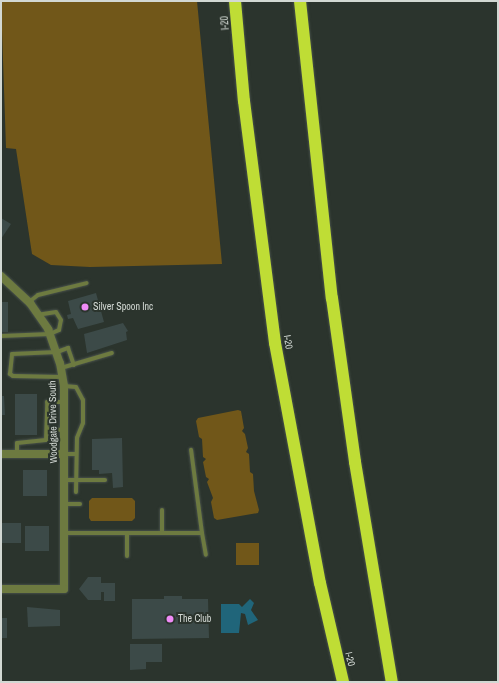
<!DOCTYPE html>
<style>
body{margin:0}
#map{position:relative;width:499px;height:683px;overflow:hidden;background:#2b342d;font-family:"Archivo Narrow",sans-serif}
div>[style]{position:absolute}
.green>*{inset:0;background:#715719;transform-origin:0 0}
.water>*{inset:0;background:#20657a}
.building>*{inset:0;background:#3c4a48;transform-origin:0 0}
.roads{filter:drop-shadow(0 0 1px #49524b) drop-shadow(0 0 1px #49524b)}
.lane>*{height:4px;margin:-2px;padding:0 2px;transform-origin:2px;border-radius:2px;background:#6d7a40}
.street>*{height:8px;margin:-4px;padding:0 4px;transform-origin:4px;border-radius:4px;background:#6d7a40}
.highway>*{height:12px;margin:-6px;padding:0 6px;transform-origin:6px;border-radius:6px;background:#bfdd35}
.dots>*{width:11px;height:11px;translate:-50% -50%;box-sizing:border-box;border:2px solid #2b342d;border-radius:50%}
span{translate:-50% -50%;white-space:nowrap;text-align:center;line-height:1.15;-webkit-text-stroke:4px #2b342d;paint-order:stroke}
.street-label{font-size:10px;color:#d2d8d3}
.poi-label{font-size:10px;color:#d2d8d3}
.left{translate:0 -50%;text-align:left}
.frame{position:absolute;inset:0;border:2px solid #d2d8d3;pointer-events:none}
</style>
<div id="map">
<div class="green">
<div style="clip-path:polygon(1px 1px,197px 1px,222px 264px,90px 267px,51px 265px,32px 254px,16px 149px,6px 148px)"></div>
<div style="clip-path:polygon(238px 410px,241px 411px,244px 428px,242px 431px,245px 434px,248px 448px,246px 452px,249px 454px,250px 472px,253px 474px,254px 491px,259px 510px,258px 513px,217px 520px,214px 518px,211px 502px,213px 498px,207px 482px,209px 479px,206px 477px,203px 462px,206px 459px,203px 457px,202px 439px,199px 437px,196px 421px,198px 418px)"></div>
<div style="clip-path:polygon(92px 498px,132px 498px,135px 501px,135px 518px,132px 521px,91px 521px,89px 518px,89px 501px)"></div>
<div style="left:236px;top:543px;width:23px;height:22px"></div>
</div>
<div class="water">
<div style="clip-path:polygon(250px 599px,254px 603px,251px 610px,258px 620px,248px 625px,245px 614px,241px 613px,239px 633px,221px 633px,221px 604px,239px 604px,242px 607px)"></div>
</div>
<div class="building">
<div style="clip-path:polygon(1px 218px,11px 224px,1px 239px)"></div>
<div style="clip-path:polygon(96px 293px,104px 322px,78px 329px,73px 318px,68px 319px,67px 315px,71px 314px,68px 301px)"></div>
<div style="left:1px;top:302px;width:7px;height:30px"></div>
<div style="clip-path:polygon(123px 323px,128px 331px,126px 332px,127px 340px,87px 353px,84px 334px)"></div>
<div style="left:15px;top:394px;width:22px;height:41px"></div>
<div style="clip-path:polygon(1px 396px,4px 396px,5px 415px,1px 415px)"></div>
<div style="clip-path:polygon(122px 438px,123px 487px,113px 488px,112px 473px,99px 474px,99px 470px,92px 470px,92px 439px)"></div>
<div style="left:23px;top:470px;width:24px;height:26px"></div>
<div style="left:1px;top:523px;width:20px;height:20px"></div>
<div style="left:49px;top:526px;width:25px;height:24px;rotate:90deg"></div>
<div style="clip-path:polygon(88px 577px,101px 577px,101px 583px,115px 583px,115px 601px,104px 601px,104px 592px,101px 592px,101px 600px,88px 600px,79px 589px)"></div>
<div style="clip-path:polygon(164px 596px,182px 596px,182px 599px,208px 599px,209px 638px,132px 639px,132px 599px,164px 599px)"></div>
<div style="clip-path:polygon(27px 607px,60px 610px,60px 626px,28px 627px)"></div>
<div style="left:1px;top:618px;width:6px;height:20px"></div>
<div style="clip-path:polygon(130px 644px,162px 644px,162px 662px,146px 662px,146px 669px,130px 670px)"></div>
</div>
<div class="roads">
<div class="lane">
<div style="left:29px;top:302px;width:11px;rotate:-38deg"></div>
<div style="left:38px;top:295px;width:50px;rotate:-13.8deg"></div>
<div style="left:1px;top:336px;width:49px;rotate:-2.3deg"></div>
<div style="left:50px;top:334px;width:10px;rotate:-24deg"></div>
<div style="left:59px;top:330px;width:10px;rotate:-79deg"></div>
<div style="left:61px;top:320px;width:9px;rotate:-122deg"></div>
<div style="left:56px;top:312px;width:18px;rotate:171deg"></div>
<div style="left:61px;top:368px;width:53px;rotate:-16.4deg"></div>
<div style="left:62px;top:377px;width:49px;rotate:-178.8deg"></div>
<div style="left:13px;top:376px;width:4px;rotate:-146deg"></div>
<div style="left:10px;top:374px;width:20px;rotate:-84deg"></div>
<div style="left:12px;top:354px;width:45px;rotate:-2.5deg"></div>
<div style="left:57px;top:352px;width:12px;rotate:-20deg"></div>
<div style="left:68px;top:348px;width:18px;rotate:71deg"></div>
<div style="left:64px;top:386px;width:12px;rotate:5deg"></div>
<div style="left:76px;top:387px;width:15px;rotate:62deg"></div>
<div style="left:83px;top:400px;width:23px;rotate:90deg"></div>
<div style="left:83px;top:423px;width:16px;rotate:112deg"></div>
<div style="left:77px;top:438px;width:54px;rotate:91.1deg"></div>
<div style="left:47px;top:429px;width:17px;rotate:3deg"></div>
<div style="left:17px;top:454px;width:11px;rotate:-90deg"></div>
<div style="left:17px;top:443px;width:29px;rotate:-6deg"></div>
<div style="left:46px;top:440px;width:38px;rotate:-88deg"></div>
<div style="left:47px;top:402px;width:17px"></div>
<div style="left:64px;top:454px;width:12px"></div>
<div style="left:64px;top:480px;width:41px"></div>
<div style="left:64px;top:504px;width:16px"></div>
<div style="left:162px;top:510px;width:23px;rotate:90deg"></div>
<div style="left:64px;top:533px;width:138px"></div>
<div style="left:202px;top:533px;width:84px;rotate:-97.5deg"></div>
<div style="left:127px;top:533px;width:23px;rotate:90deg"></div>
<div style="left:202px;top:533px;width:22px;rotate:80deg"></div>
</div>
<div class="street">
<div style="left:1px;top:276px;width:40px;rotate:43deg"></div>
<div style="left:30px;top:303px;width:32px;rotate:55deg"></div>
<div style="left:48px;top:329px;width:36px;rotate:71deg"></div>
<div style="left:60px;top:363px;width:23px;rotate:80deg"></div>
<div style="left:64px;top:386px;width:203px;rotate:90deg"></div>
<div style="left:64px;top:589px;width:63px;rotate:180deg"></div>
<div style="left:1px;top:454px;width:63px"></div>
</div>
<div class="highway">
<div style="left:235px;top:1px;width:100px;rotate:84.9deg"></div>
<div style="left:244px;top:101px;width:244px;rotate:82.7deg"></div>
<div style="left:275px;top:343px;width:244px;rotate:79.4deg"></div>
<div style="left:320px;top:583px;width:102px;rotate:76.9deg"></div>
<div style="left:300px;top:1px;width:299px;rotate:83.9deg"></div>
<div style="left:332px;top:298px;width:166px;rotate:82deg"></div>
<div style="left:355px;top:462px;width:223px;rotate:80.5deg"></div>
</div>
</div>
<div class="dots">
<div style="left:85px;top:307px;background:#ef8bf7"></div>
<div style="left:170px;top:619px;background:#ef8bf7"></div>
</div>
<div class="street-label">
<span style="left:225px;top:23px;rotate:-95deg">I-20</span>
<span style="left:288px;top:342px;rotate:81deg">I-20</span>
<span style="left:53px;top:422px;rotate:-91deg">Woodgate Drive South</span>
<span style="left:350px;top:659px;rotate:77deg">I-20</span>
</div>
<div class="poi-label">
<span class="left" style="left:93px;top:307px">Silver Spoon Inc</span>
<span class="left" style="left:178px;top:619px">The Club</span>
</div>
<div class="frame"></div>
</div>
